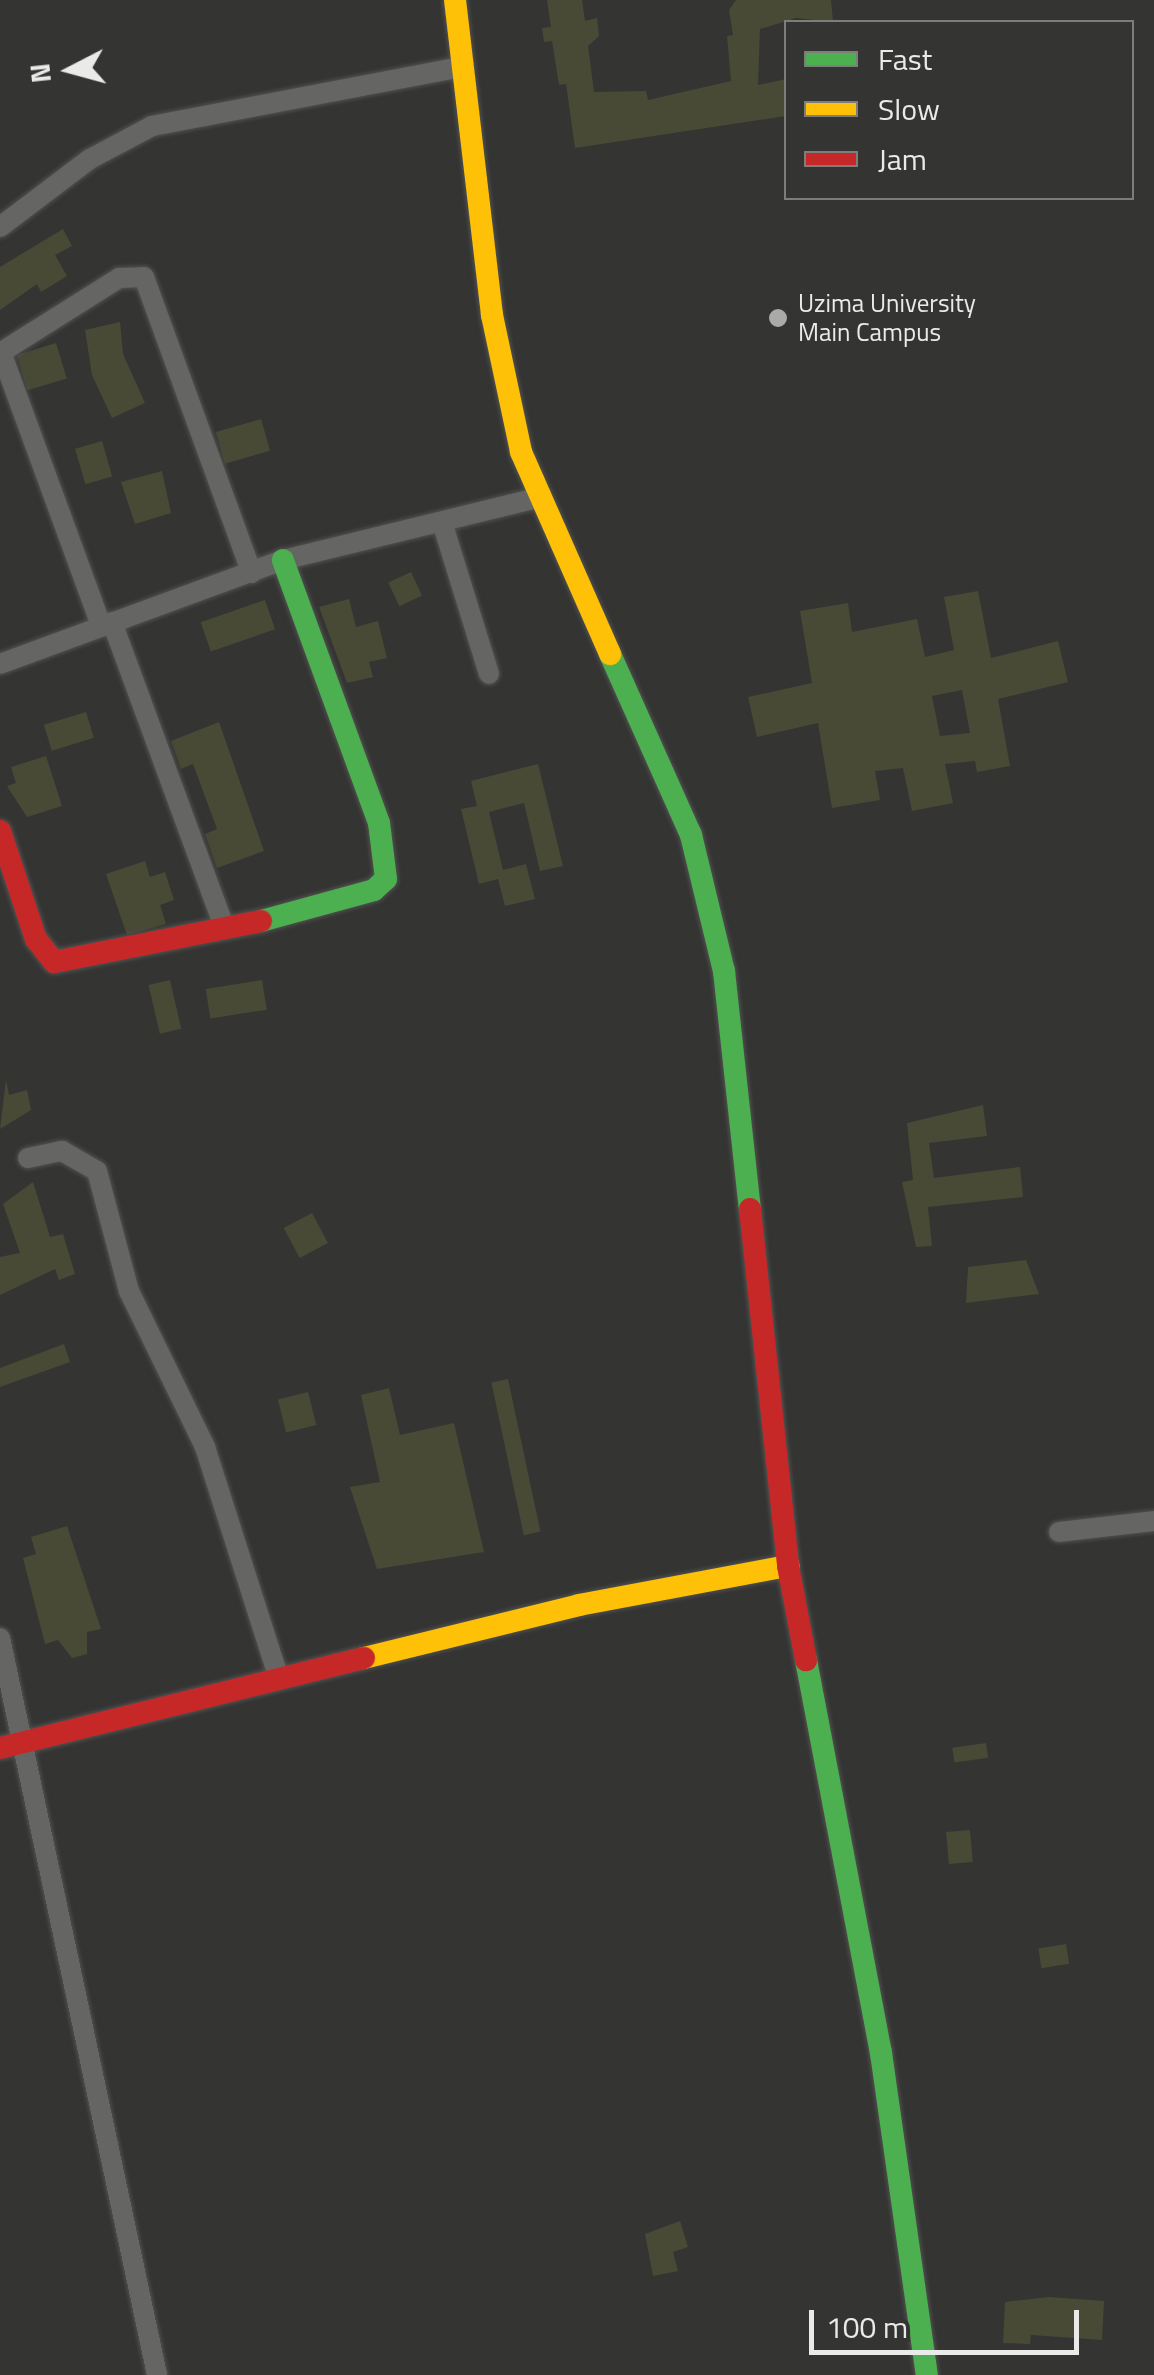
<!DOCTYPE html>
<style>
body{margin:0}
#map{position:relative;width:1154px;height:2375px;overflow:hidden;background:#343433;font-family:"Titillium Web",sans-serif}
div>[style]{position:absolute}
.building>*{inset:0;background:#484a36;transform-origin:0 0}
.roads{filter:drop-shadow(0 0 2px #515150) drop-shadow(0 0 2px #515150)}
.street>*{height:20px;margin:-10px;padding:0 10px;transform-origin:10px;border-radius:10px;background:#656564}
.fast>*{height:22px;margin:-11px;padding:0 11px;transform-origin:11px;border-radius:11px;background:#4caf50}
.slow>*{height:22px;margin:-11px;padding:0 11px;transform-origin:11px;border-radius:11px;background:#ffc107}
.jam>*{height:22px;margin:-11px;padding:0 11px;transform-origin:11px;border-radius:11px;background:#c62828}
.dots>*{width:28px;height:28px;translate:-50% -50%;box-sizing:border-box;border:5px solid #343532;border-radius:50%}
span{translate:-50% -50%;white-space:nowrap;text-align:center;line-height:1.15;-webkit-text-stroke:8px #343532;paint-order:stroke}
.poi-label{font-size:25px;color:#eaeae8}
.left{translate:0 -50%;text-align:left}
.legend{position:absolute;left:784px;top:20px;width:350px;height:180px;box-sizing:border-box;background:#343532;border:2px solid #7d7d7b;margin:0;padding:12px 18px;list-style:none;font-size:30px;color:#eaeae8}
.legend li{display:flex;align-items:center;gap:20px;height:50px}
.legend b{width:50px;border:2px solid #7d7d7b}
.north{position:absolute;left:20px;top:20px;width:100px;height:100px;-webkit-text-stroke:8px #343532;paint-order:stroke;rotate:264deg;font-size:28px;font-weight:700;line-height:40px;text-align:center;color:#eaeae8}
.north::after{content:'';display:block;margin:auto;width:35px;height:45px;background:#eaeae8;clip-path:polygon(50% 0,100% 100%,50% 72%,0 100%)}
.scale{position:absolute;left:809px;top:2310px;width:270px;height:45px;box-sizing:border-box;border:5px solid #eaeae8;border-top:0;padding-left:12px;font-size:30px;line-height:35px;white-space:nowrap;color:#eaeae8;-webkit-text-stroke:8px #343532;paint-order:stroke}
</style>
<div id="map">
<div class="building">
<div style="clip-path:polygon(547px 0,582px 0,585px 21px,597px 18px,599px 36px,588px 46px,594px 92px,646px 91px,648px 100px,731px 81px,727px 36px,733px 35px,729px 10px,736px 0,831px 0,833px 22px,796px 18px,760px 29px,758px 85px,786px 79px,786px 116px,575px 148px,566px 84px,559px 85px,552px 41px,544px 42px,542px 28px,551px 27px)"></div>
<div style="clip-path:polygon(63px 229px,72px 246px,55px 255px,67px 276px,41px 292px,37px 284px,0 310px,0 267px)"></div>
<div style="clip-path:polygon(120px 322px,123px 354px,145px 403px,112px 418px,92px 375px,85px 330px)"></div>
<div style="left:56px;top:343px;width:37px;height:41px;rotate:73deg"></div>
<div style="left:261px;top:419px;width:33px;height:47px;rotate:74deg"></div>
<div style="left:102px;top:441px;width:37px;height:28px;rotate:74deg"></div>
<div style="clip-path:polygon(162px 471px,171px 513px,135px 524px,121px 482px)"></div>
<div style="left:411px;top:572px;width:26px;height:25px;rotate:65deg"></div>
<div style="clip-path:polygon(evenodd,978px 591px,991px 658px,1058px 641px,1068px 682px,998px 699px,1010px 766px,977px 772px,975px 761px,945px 764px,953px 803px,912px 811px,903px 768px,875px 771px,880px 800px,832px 808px,818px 723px,757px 737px,748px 697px,812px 683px,800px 611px,848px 603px,852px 632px,917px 619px,925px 657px,954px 650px,944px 597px,978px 591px,962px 690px,970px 733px,940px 736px,932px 696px,962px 690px)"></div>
<div style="clip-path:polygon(349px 599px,356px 627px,378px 621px,387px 658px,369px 662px,373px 677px,347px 683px,319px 607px)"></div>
<div style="left:265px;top:600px;width:31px;height:68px;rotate:71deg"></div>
<div style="left:86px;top:712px;width:27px;height:44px;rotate:73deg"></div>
<div style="clip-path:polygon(219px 722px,264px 851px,217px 868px,205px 834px,217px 829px,193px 764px,181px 769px,171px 741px)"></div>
<div style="clip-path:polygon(46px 756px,62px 806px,27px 817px,7px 786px,16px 783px,11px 767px)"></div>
<div style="clip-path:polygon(538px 764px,563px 866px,540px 871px,524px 803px,489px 812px,503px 870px,526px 864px,535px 899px,505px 906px,498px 879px,479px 884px,461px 809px,477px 806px,471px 781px)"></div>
<div style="clip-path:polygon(145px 861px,150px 877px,165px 872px,174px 900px,160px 905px,166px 924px,127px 935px,106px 874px)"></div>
<div style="left:170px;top:980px;width:50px;height:22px;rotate:77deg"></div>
<div style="left:262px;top:980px;width:30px;height:57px;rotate:81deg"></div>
<div style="clip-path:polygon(6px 1080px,9px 1095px,27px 1090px,31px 1110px,0 1129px)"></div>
<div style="clip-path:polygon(983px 1105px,987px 1136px,929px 1143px,934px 1178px,1020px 1167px,1023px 1197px,928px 1207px,932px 1246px,916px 1247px,902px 1182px,913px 1180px,907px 1123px)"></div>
<div style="clip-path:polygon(33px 1182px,50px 1237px,63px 1234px,75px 1274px,59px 1280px,55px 1269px,0 1295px,0 1257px,20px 1253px,3px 1204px)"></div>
<div style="left:312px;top:1213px;width:34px;height:32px;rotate:62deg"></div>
<div style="clip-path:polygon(1026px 1260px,1039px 1294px,966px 1303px,968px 1267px)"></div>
<div style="clip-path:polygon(64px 1344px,70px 1362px,0 1387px,0 1368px)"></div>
<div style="left:508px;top:1379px;width:156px;height:17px;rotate:78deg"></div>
<div style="clip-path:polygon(389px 1388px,400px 1435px,454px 1423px,484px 1552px,377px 1569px,350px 1487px,380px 1482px,361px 1395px)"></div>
<div style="left:308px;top:1392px;width:34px;height:31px;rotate:76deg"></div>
<div style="clip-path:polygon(67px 1526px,101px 1629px,87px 1632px,87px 1654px,72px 1658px,58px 1640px,45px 1644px,23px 1558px,36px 1554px,31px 1537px)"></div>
<div style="left:986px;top:1743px;width:15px;height:34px;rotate:82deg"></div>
<div style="left:970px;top:1830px;width:32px;height:24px;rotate:85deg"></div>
<div style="left:1066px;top:1944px;width:20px;height:28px;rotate:81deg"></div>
<div style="clip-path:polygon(680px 2221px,688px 2247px,673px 2252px,678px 2271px,653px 2276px,645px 2234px)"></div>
<div style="clip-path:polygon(1049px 2297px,1104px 2301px,1102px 2340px,1031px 2335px,1030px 2344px,1003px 2343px,1005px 2302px)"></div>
</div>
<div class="roads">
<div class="street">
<div style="left:0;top:227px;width:113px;rotate:-37.1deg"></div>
<div style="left:90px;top:159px;width:70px;rotate:-28deg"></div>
<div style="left:152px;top:126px;width:316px;rotate:-10.8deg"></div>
<div style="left:1px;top:352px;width:291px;rotate:69.9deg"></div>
<div style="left:0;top:353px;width:141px;rotate:-32.2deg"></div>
<div style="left:119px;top:278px;width:25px;rotate:-2deg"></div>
<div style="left:144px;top:277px;width:315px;rotate:70deg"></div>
<div style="left:442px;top:522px;width:159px;rotate:72.8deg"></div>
<div style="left:112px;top:622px;width:327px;rotate:69.8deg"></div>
<div style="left:0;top:664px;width:302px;rotate:-20.2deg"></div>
<div style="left:283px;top:560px;width:261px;rotate:-13.7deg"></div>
<div style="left:28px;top:1158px;width:35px;rotate:-12deg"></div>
<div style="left:62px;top:1151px;width:40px;rotate:29.7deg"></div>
<div style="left:97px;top:1171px;width:124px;rotate:75.1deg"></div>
<div style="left:129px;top:1291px;width:174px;rotate:64deg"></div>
<div style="left:205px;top:1447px;width:244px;rotate:72.3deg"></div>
<div style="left:1059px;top:1532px;width:96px;rotate:-6.6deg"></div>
<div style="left:0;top:1638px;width:754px;rotate:77.97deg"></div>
</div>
<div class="fast">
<div style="left:610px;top:654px;width:198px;rotate:65.9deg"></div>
<div style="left:691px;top:835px;width:140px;rotate:76.4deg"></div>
<div style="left:724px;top:971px;width:239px;rotate:83.8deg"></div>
<div style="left:261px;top:921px;width:117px;rotate:-15.3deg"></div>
<div style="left:374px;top:890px;width:16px;rotate:-43deg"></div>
<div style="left:386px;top:879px;width:56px;rotate:-97.1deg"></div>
<div style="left:379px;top:823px;width:280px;rotate:-110.1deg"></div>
<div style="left:806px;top:1660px;width:400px;rotate:79.2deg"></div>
<div style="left:881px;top:2053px;width:325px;rotate:81.9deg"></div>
</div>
<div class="slow">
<div style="left:455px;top:0;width:317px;rotate:83.3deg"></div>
<div style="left:492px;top:315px;width:140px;rotate:78deg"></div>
<div style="left:521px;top:452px;width:221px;rotate:66.2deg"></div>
<div style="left:364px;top:1658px;width:221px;rotate:-13.8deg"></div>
<div style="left:579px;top:1605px;width:213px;rotate:-10.6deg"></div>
</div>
<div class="jam">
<div style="left:0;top:831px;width:114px;rotate:71.6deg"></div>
<div style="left:36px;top:939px;width:29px;rotate:52deg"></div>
<div style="left:54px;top:962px;width:211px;rotate:-11.2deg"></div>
<div style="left:750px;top:1209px;width:359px;rotate:83.9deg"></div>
<div style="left:788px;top:1566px;width:96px;rotate:79.2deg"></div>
<div style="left:0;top:1748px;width:375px;rotate:-13.9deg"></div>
</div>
</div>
<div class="dots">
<div style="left:778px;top:318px;background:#aaaaa9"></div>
</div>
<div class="poi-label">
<span class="left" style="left:798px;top:318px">Uzima University<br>Main Campus</span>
</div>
<ul class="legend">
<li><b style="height:12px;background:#4caf50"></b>Fast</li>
<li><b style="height:12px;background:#ffc107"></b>Slow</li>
<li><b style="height:12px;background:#c62828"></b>Jam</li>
</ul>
<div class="north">N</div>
<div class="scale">100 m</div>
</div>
